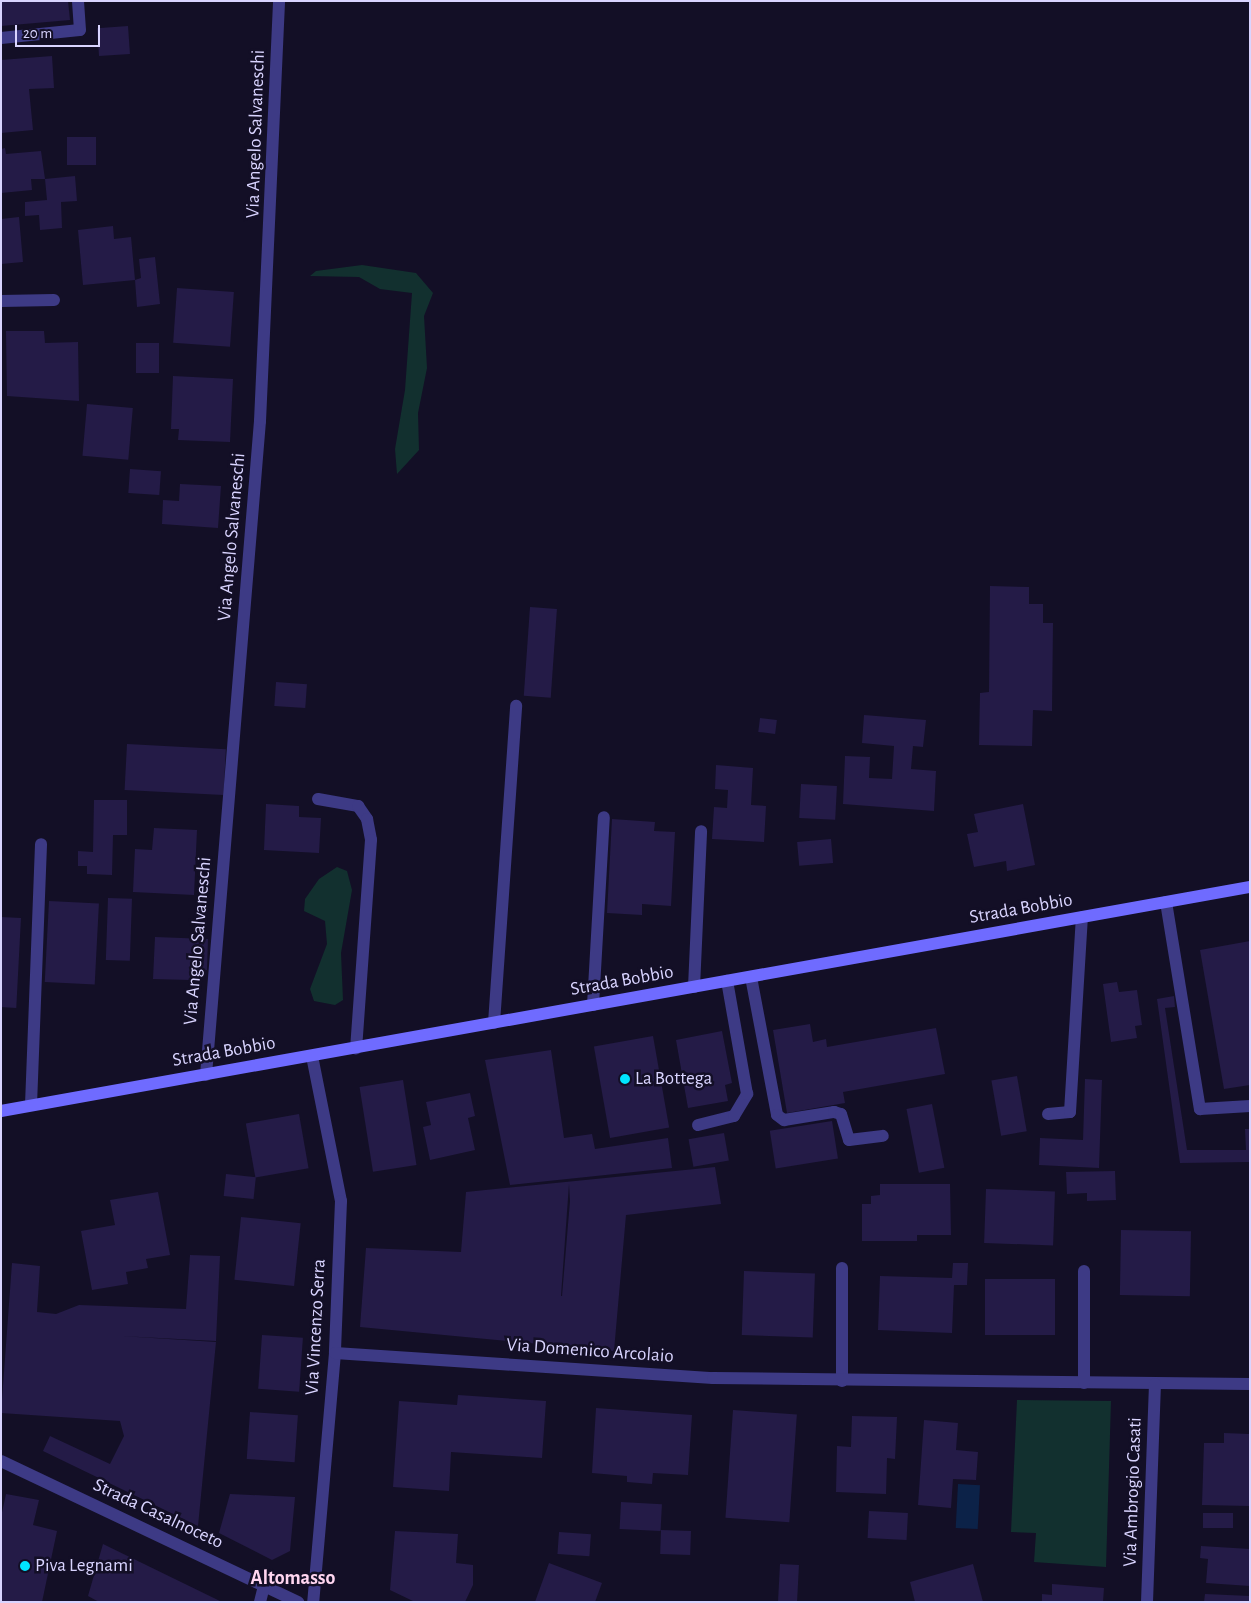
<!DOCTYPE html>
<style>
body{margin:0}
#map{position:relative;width:1251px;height:1603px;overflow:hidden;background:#130f26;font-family:"Alegreya Sans",sans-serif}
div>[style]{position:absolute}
.green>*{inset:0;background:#12302f}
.water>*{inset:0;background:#0c2248;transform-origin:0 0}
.building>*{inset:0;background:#241b47;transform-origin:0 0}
.service>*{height:12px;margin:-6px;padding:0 6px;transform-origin:6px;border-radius:6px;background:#3d3a85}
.minor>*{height:12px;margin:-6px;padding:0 6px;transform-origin:6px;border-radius:6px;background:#3d3a85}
.secondary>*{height:12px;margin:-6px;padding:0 6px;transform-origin:6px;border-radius:6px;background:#6f6bff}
.dots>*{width:14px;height:14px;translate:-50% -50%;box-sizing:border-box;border:2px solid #130f26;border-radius:50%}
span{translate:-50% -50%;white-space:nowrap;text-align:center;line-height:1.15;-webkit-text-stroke:5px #130f26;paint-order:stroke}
.street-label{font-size:19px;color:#d9d4ff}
.poi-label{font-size:19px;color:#d9d4ff}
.left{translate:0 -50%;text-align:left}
.neighbourhood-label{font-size:20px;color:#ffd6f0;font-weight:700}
.frame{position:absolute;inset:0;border:2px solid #d9d4ff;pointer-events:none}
.scale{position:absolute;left:15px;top:25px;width:85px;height:22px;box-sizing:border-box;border:2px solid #d9d4ff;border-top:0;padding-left:6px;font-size:15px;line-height:18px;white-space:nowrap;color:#d9d4ff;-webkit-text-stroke:4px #130f26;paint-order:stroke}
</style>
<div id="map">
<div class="green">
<div style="clip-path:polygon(362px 265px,416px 273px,433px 293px,424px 316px,427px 368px,418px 413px,419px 450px,397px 474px,395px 449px,405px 390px,412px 293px,380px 289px,359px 277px,310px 276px,316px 271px)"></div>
<div style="clip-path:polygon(337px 867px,347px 871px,352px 890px,341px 953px,343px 1000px,335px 1005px,314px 1001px,310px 989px,327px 944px,325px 921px,304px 911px,305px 899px,319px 879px)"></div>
<div style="clip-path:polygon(1017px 1400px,1111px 1401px,1106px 1567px,1034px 1562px,1036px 1533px,1011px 1532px)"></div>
</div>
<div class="water">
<div style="left:958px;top:1484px;width:22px;height:44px;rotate:3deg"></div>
</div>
<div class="building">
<div style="clip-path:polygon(1px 1px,68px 1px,70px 20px,1px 26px)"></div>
<div style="left:128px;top:26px;width:28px;height:31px;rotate:86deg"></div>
<div style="clip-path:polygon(52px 56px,54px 88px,29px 89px,33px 130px,1px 133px,1px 60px)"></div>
<div style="left:67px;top:137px;width:29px;height:28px"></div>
<div style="clip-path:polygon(5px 148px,6px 154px,41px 151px,45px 179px,31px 179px,32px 190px,1px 193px,1px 149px)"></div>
<div style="clip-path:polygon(75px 176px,77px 201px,61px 202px,62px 228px,40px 230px,39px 215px,25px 216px,25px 202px,47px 200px,45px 179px)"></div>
<div style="clip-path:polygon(19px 217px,23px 262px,1px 264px,1px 219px)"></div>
<div style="clip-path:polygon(113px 226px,114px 239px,131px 237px,135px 280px,141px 278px,139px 259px,155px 257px,160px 304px,137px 307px,135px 280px,83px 285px,78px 230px)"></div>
<div style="left:177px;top:288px;width:57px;height:55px;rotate:4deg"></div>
<div style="clip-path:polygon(6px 331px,44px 331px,45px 343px,78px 342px,79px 401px,7px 396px)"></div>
<div style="left:136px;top:343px;width:23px;height:30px"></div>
<div style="clip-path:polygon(173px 376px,233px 379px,230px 442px,178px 440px,179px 429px,171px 429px)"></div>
<div style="left:87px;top:404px;width:46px;height:52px;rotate:5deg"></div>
<div style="left:130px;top:469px;width:31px;height:24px;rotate:4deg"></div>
<div style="clip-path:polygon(180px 484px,221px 486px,218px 528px,162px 524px,163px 500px,179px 501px)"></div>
<div style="clip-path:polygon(990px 586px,1029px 587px,1029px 604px,1043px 604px,1043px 623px,1053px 623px,1052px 711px,1033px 710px,1032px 746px,979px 745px,980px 693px,989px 692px)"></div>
<div style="left:530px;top:607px;width:27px;height:89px;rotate:4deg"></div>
<div style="left:276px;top:682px;width:31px;height:24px;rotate:4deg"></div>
<div style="clip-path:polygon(864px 715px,926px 720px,923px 747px,913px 746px,911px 769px,936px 771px,934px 811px,843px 804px,845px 756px,870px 757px,869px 778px,892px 779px,894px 746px,862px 743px)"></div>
<div style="left:760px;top:718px;width:17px;height:14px;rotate:7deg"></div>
<div style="left:127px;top:744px;width:99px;height:46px;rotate:3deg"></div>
<div style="clip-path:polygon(716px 765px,753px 768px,751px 805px,766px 806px,764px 842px,712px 839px,714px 807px,727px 808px,728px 790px,715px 789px)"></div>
<div style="left:801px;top:784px;width:36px;height:34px;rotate:3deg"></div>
<div style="clip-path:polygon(94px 800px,127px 800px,127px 835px,113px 835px,112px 875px,87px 874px,87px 866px,78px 866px,78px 851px,93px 852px)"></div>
<div style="clip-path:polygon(266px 804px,299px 806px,299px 817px,321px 818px,319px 853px,264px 850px)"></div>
<div style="clip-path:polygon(1023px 804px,1035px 865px,1007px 871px,1006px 861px,974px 867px,967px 834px,978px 832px,974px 814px)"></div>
<div style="clip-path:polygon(612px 819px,655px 822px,654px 831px,675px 832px,671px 906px,642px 904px,642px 915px,607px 913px)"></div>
<div style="clip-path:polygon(154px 828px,197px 830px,194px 895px,133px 892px,135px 849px,152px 850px)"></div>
<div style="left:831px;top:839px;width:24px;height:34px;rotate:85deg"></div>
<div style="left:108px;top:898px;width:24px;height:62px;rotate:2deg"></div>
<div style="left:49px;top:901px;width:50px;height:81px;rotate:3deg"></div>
<div style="left:1px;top:917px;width:20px;height:90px;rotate:3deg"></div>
<div style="clip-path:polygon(155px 937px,208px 939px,207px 970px,190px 970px,190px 980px,153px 979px)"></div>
<div style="clip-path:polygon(1250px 941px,1250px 1085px,1224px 1089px,1200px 950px)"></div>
<div style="clip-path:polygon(1117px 982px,1119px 992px,1137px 990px,1142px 1025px,1135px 1026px,1137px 1038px,1111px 1042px,1103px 984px)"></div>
<div style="clip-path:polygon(1174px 996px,1175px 1007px,1165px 1008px,1187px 1150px,1246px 1150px,1245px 1129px,1250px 1129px,1250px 1162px,1180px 1163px,1157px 999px)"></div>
<div style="clip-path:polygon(810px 1024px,813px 1042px,826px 1039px,827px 1047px,936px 1028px,945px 1074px,843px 1092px,845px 1103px,787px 1113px,773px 1030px)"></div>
<div style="clip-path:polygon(722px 1031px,732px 1083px,725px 1085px,728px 1101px,688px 1108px,676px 1040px)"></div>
<div style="left:653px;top:1036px;width:93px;height:60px;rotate:80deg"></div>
<div style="clip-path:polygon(551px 1050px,564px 1138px,592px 1134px,595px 1149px,668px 1138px,672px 1168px,510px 1185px,485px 1060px)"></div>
<div style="left:1017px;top:1076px;width:56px;height:26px;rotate:80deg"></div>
<div style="clip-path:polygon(1085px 1079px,1102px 1080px,1099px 1168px,1039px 1165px,1040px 1138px,1083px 1140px)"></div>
<div style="left:403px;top:1080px;width:86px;height:44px;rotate:81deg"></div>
<div style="clip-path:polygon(470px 1093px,475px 1116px,468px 1118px,475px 1150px,430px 1160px,423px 1127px,431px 1125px,426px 1102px)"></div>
<div style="left:932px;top:1104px;width:65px;height:26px;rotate:79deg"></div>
<div style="left:299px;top:1114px;width:55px;height:54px;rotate:80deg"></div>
<div style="left:832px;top:1121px;width:38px;height:63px;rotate:81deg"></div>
<div style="left:724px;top:1133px;width:28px;height:36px;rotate:80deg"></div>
<div style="clip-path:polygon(evenodd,715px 1167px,721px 1204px,626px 1215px,614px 1351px,360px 1327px,366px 1248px,461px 1252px,466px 1192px,715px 1167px,569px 1184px,570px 1201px,562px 1296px,561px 1296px,569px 1184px)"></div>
<div style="clip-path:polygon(1115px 1171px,1116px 1200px,1087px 1201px,1087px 1193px,1067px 1194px,1066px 1172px)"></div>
<div style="left:226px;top:1174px;width:30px;height:22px;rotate:6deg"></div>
<div style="clip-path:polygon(880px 1184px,950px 1184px,951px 1235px,917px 1235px,917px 1241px,862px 1241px,862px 1204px,871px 1204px,871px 1196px,880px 1195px)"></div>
<div style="left:986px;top:1189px;width:69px;height:54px;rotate:2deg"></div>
<div style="clip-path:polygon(158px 1192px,170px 1255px,146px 1259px,148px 1268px,126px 1272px,128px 1284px,92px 1290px,81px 1231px,115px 1225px,110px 1200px)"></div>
<div style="left:241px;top:1217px;width:60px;height:63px;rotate:6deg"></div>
<div style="left:1121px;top:1230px;width:70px;height:65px;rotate:1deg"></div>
<div style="clip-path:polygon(190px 1255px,220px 1256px,216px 1341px,121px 1336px,216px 1342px,198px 1526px,43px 1451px,50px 1436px,110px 1464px,124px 1436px,120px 1421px,1px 1413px,12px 1263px,40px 1266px,37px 1312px,56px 1314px,79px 1305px,186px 1309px)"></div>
<div style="clip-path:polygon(953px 1263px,968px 1263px,967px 1285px,954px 1285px,952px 1333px,878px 1330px,880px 1276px,952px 1278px)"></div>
<div style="left:744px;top:1271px;width:71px;height:64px;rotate:2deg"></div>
<div style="left:985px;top:1279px;width:70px;height:56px"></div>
<div style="left:262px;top:1335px;width:41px;height:54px;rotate:4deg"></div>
<div style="clip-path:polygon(458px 1395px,546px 1401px,542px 1458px,451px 1452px,449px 1491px,393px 1487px,399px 1401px,457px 1405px)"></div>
<div style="clip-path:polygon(596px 1408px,692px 1415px,688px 1475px,653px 1473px,652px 1484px,627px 1482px,627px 1476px,592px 1473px)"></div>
<div style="left:733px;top:1410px;width:64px;height:108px;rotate:4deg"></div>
<div style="left:250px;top:1412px;width:48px;height:47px;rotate:4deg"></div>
<div style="clip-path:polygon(852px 1416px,897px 1417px,895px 1459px,887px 1458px,886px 1494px,836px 1492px,837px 1446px,851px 1447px)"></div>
<div style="clip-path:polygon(924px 1420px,958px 1423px,956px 1450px,978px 1452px,976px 1480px,953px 1479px,951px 1508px,918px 1505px)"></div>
<div style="clip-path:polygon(1224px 1433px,1249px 1434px,1250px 1506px,1202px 1505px,1204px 1443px,1224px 1443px)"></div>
<div style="clip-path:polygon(6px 1494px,39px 1500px,33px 1525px,57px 1531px,42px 1602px,1px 1602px,1px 1517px)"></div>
<div style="clip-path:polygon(230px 1494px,295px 1497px,290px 1551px,272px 1560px,219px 1533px)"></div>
<div style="left:621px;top:1502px;width:41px;height:27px;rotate:3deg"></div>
<div style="left:869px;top:1511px;width:39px;height:27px;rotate:3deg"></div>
<div style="left:1233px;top:1513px;width:15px;height:30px;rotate:90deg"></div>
<div style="left:661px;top:1530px;width:30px;height:24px;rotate:2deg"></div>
<div style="clip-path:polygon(395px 1531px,458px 1534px,456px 1563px,473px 1565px,473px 1585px,465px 1602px,415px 1602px,390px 1590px)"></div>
<div style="left:559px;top:1532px;width:32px;height:22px;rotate:4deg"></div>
<div style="clip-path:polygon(103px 1544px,222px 1602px,99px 1602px,88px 1596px)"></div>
<div style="clip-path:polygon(1201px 1546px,1250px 1549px,1250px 1586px,1206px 1583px,1208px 1559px,1200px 1558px)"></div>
<div style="clip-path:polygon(549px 1563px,602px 1583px,595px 1602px,535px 1602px)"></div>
<div style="left:780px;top:1564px;width:19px;height:38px;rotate:3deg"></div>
<div style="clip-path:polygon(973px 1564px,983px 1602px,915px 1602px,910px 1582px)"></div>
<div style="clip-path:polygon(1052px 1584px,1104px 1588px,1103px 1602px,1042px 1602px,1042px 1594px,1052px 1595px)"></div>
<div style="clip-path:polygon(1205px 1594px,1250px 1596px,1250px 1602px,1204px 1602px)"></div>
</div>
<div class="service">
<div style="left:1px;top:38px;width:79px;rotate:-5.8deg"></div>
<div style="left:80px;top:30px;width:29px;rotate:-94deg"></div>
<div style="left:318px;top:799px;width:41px;rotate:9.9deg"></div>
<div style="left:358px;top:806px;width:16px;rotate:55deg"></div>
<div style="left:367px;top:819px;width:21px;rotate:79deg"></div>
<div style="left:371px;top:840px;width:209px;rotate:94.1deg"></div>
<div style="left:1166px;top:902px;width:210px;rotate:80.7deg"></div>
<div style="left:1200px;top:1109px;width:50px;rotate:-3.4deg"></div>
<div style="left:751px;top:977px;width:140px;rotate:79.3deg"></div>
<div style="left:777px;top:1115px;width:9px;rotate:36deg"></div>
<div style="left:784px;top:1120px;width:51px;rotate:-9.1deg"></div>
<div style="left:834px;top:1112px;width:7px;rotate:16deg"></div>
<div style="left:841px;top:1114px;width:27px;rotate:73deg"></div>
<div style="left:849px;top:1140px;width:34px;rotate:-7deg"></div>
<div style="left:694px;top:987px;width:156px;rotate:-87.4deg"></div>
<div style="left:593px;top:1005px;width:188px;rotate:-86.7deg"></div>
<div style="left:494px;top:1023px;width:318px;rotate:-86deg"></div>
<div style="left:31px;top:1105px;width:261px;rotate:-87.8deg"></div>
<div style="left:1048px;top:1114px;width:22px;rotate:-5deg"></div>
<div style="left:1070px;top:1112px;width:195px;rotate:-86.5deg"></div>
<div style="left:698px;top:1125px;width:37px;rotate:-14deg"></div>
<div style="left:734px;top:1116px;width:26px;rotate:-59deg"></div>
<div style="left:747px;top:1094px;width:115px;rotate:-100deg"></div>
</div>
<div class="minor">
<div style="left:1px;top:301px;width:53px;rotate:-1.1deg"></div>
<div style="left:312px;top:1056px;width:148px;rotate:78.7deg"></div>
<div style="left:341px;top:1201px;width:152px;rotate:92.3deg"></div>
<div style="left:335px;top:1353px;width:250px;rotate:95deg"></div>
<div style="left:206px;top:1075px;width:656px;rotate:-85.28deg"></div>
<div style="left:260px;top:421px;width:420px;rotate:-87.4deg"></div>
<div style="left:842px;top:1268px;width:113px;rotate:90deg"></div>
<div style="left:335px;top:1353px;width:379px;rotate:3.8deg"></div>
<div style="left:713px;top:1378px;width:537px;rotate:0.64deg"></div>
<div style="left:1084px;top:1383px;width:112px;rotate:-90deg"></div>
<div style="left:1px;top:1461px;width:329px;rotate:25.4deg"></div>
<div style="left:260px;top:1602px;width:16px;rotate:-76deg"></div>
<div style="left:1147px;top:1602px;width:218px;rotate:-87.9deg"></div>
</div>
<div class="secondary">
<div style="left:1px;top:1111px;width:1269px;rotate:-10.17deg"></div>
</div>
<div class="dots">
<div style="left:625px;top:1079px;background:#00e5ff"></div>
<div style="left:25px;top:1566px;background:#00e5ff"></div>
</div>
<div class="street-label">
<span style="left:256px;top:134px;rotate:-88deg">Via Angelo Salvaneschi</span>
<span style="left:232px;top:537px;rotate:-85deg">Via Angelo Salvaneschi</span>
<span style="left:1021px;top:909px;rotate:-10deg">Strada Bobbio</span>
<span style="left:198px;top:941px;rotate:-85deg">Via Angelo Salvaneschi</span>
<span style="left:622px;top:981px;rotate:-10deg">Strada Bobbio</span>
<span style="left:224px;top:1052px;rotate:-10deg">Strada Bobbio</span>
<span style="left:316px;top:1327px;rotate:-87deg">Via Vincenzo Serra</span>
<span style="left:590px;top:1351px;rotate:4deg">Via Domenico Arcolaio</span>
<span style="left:1133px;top:1492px;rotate:-88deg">Via Ambrogio Casati</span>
<span style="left:158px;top:1514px;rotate:25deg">Strada Casalnoceto</span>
</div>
<div class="poi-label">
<span class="left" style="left:635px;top:1079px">La Bottega</span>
<span class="left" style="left:35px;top:1566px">Piva Legnami</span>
</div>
<div class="neighbourhood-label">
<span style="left:293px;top:1578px">Altomasso</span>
</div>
<div class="frame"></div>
<div class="scale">20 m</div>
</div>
